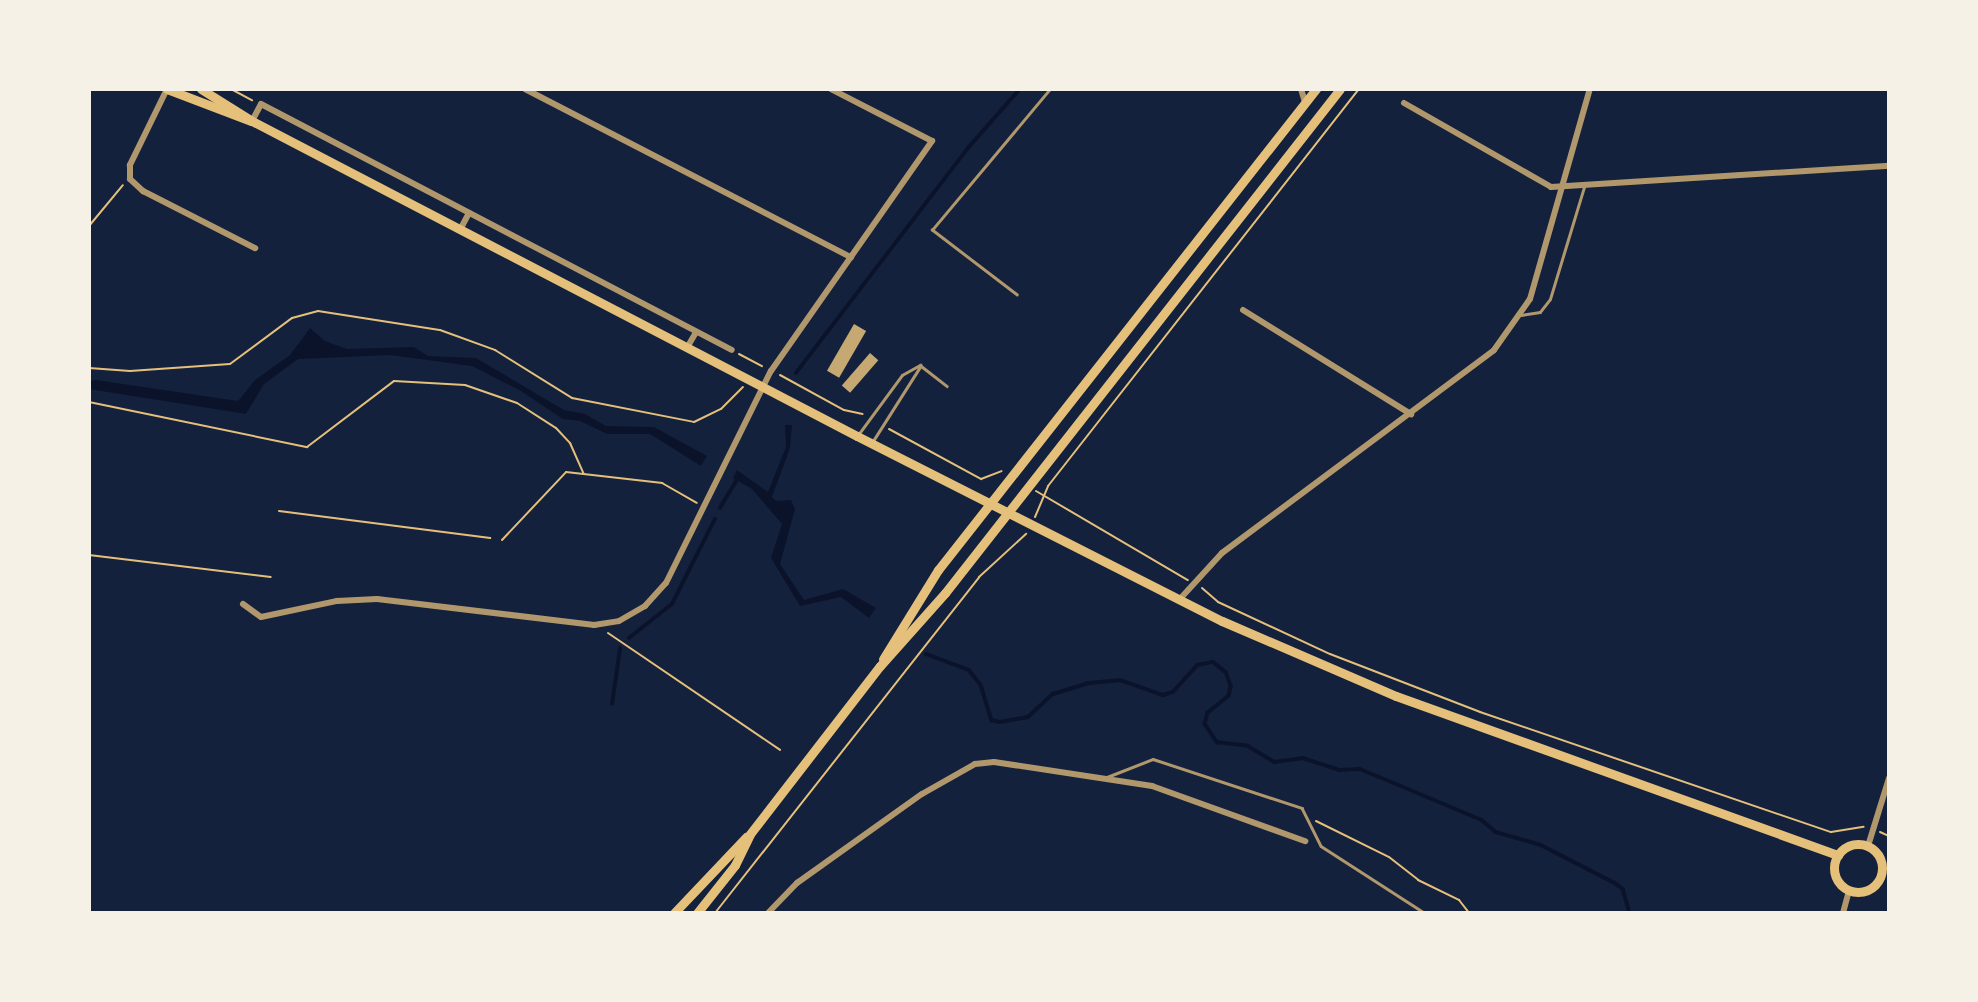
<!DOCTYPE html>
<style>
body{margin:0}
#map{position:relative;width:1978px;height:1002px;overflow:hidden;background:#14213d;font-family:"Public Sans",sans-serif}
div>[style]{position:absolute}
.water>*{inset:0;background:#0b132b}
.stream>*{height:3.5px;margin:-1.75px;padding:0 1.75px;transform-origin:1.75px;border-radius:1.75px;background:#0b132b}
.building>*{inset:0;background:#c6a872;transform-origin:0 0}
.path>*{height:2px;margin:-1px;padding:0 1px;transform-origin:1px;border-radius:1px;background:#e5c07b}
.service>*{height:2.5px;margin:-1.25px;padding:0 1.25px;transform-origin:1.25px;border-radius:1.25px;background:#b1986c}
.minor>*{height:6px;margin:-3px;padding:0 3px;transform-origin:3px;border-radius:3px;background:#b1986c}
.secondary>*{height:9px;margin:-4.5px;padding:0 4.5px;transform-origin:4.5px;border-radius:4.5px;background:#e5c07b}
.secondary>.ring{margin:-4.5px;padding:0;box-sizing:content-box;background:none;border:9px solid #e5c07b;border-radius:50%}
span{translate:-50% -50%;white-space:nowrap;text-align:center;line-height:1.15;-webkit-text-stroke:7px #f6f1e7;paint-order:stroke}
.frame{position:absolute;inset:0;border:91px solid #f6f1e7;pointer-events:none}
</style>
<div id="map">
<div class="water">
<div style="clip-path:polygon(310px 328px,325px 341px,347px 349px,414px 347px,428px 356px,476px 358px,564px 410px,585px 414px,606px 426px,654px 427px,707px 456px,701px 466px,650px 434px,607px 434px,580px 421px,563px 419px,521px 391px,472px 366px,390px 355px,298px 359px,264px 384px,246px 414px,89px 389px,89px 381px,96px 380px,238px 401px,255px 380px,290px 355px)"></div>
<div style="clip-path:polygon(785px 425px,792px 425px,790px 448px,772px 497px,776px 501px,791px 500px,795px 509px,780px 564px,804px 600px,843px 589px,876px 608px,869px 618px,841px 597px,800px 606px,771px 558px,782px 524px,752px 489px,733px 478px,737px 470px,768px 492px,786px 447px)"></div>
</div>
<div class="stream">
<div style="left:796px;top:373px;width:285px;rotate:-52.6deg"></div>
<div style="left:969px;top:147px;width:77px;rotate:-48.7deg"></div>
<div style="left:720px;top:508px;width:35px;rotate:-59deg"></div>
<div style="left:629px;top:638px;width:55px;rotate:-38.3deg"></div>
<div style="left:672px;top:604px;width:95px;rotate:-63.2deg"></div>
<div style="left:926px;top:654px;width:46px;rotate:20.4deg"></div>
<div style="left:969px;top:670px;width:19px;rotate:51deg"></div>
<div style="left:981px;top:685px;width:37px;rotate:73deg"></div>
<div style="left:992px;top:720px;width:8px;rotate:14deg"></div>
<div style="left:1000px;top:722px;width:28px;rotate:-10deg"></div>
<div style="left:1028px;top:717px;width:34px;rotate:-43deg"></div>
<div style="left:1053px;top:694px;width:37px;rotate:-17deg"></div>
<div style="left:1088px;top:683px;width:32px;rotate:-5deg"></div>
<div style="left:1120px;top:680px;width:46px;rotate:19.2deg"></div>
<div style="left:1163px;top:695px;width:10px;rotate:-17deg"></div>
<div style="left:1173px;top:692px;width:36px;rotate:-48deg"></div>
<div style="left:1197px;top:665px;width:16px;rotate:-11deg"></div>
<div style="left:1213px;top:662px;width:16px;rotate:38deg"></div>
<div style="left:1226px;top:672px;width:15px;rotate:70deg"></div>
<div style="left:1231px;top:686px;width:10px;rotate:101deg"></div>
<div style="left:1229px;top:696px;width:27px;rotate:141deg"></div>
<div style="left:1208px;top:713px;width:11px;rotate:105deg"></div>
<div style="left:1205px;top:724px;width:22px;rotate:56deg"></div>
<div style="left:1217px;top:742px;width:31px;rotate:7deg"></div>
<div style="left:1248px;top:746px;width:31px;rotate:31deg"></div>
<div style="left:1275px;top:762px;width:28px;rotate:-8deg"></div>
<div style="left:1303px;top:758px;width:38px;rotate:18deg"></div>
<div style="left:1339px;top:770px;width:21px;rotate:-3deg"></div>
<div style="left:1360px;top:769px;width:44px;rotate:22.5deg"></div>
<div style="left:1401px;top:786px;width:88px;rotate:22.8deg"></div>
<div style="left:1482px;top:820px;width:18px;rotate:41deg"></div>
<div style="left:1496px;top:832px;width:47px;rotate:16.1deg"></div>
<div style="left:1541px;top:845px;width:83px;rotate:27.2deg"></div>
<div style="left:1615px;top:883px;width:10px;rotate:37deg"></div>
<div style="left:1623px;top:889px;width:25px;rotate:74deg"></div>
<div style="left:612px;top:704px;width:56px;rotate:-81.7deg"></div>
</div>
<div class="building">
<div style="left:854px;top:324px;width:14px;height:54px;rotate:30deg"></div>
<div style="left:870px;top:353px;width:11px;height:43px;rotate:41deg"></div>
</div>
<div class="path">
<div style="left:231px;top:89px;width:24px;rotate:28deg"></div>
<div style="left:89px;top:226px;width:53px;rotate:-50.3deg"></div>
<div style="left:739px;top:354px;width:26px;rotate:28deg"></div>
<div style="left:89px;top:368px;width:41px;rotate:4.2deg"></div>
<div style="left:130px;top:371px;width:100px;rotate:-4deg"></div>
<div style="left:230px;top:364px;width:77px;rotate:-36.6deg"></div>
<div style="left:292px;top:318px;width:27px;rotate:-15deg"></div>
<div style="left:318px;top:311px;width:123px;rotate:8.9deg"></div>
<div style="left:440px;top:330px;width:59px;rotate:20deg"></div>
<div style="left:495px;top:350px;width:91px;rotate:31.9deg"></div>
<div style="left:572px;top:398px;width:124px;rotate:11.1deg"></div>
<div style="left:694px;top:422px;width:30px;rotate:-26deg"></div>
<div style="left:721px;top:409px;width:31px;rotate:-45deg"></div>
<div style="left:780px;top:375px;width:73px;rotate:28.7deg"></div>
<div style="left:844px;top:410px;width:19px;rotate:12deg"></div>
<div style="left:89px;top:402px;width:223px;rotate:11.7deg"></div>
<div style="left:307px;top:447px;width:109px;rotate:-37.2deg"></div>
<div style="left:394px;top:381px;width:71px;rotate:3.2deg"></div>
<div style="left:465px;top:385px;width:55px;rotate:19.1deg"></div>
<div style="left:517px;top:403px;width:46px;rotate:32.7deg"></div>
<div style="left:556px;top:428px;width:21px;rotate:47deg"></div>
<div style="left:570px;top:443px;width:34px;rotate:66deg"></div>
<div style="left:889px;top:429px;width:105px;rotate:28.5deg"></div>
<div style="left:981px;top:479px;width:22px;rotate:-21deg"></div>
<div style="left:1036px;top:491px;width:176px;rotate:30.4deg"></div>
<div style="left:279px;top:511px;width:213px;rotate:7.3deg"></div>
<div style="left:1035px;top:517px;width:34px;rotate:-67deg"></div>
<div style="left:1048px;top:486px;width:504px;rotate:-51.93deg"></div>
<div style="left:502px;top:540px;width:93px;rotate:-46.7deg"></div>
<div style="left:566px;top:472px;width:97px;rotate:6.5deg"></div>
<div style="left:662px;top:483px;width:40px;rotate:29.7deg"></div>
<div style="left:89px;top:555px;width:183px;rotate:6.9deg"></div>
<div style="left:1202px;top:588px;width:21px;rotate:41deg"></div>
<div style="left:1218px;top:602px;width:123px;rotate:24.9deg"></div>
<div style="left:1330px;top:654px;width:161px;rotate:21.1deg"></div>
<div style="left:1480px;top:712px;width:371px;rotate:18.9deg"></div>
<div style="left:1831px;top:832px;width:33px;rotate:-9deg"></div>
<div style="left:608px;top:633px;width:208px;rotate:34.2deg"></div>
<div style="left:1316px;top:821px;width:81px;rotate:26.3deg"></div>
<div style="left:1389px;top:857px;width:37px;rotate:38deg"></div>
<div style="left:1418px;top:880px;width:46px;rotate:26deg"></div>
<div style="left:1459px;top:900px;width:16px;rotate:52deg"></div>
<div style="left:1880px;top:832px;width:10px;rotate:24deg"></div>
<div style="left:715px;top:913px;width:427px;rotate:-51.8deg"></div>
<div style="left:979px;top:577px;width:64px;rotate:-42.5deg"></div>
</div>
<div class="service">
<div style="left:1017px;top:295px;width:107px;rotate:-142.6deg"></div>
<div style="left:932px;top:230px;width:184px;rotate:-50.1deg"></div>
<div style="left:1521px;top:315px;width:19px;rotate:-9deg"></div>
<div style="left:1540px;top:312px;width:16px;rotate:-52deg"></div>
<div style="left:1550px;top:299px;width:117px;rotate:-73.1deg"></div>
<div style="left:920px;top:365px;width:34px;rotate:38deg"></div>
<div style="left:858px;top:435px;width:74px;rotate:-53.7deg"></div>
<div style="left:902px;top:375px;width:21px;rotate:-29deg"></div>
<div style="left:873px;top:441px;width:88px;rotate:-57.6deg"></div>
<div style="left:1107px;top:777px;width:49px;rotate:-21.4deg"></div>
<div style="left:1153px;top:759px;width:157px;rotate:18.2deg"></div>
<div style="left:1302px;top:808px;width:42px;rotate:63.4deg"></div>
<div style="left:1321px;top:846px;width:124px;rotate:32.8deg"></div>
</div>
<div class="minor">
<div style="left:167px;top:89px;width:85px;rotate:116deg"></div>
<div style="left:130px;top:165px;width:14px;rotate:90deg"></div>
<div style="left:130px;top:179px;width:18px;rotate:43deg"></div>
<div style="left:143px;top:191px;width:126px;rotate:27deg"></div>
<div style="left:525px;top:89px;width:367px;rotate:27.3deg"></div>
<div style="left:1301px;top:89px;width:14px;rotate:73deg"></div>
<div style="left:1404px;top:103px;width:169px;rotate:29.7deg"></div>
<div style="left:1551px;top:187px;width:339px;rotate:-3.6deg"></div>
<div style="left:252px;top:121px;width:19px;rotate:-62deg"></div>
<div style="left:261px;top:104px;width:531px;rotate:27.58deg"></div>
<div style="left:461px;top:228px;width:17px;rotate:-62deg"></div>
<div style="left:1243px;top:310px;width:198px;rotate:31.8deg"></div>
<div style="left:688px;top:346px;width:16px;rotate:-60deg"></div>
<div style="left:1179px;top:600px;width:64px;rotate:-47.5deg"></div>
<div style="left:1222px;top:553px;width:339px;rotate:-36.7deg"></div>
<div style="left:1494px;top:350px;width:62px;rotate:-54.8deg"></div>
<div style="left:1530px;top:299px;width:218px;rotate:-74.1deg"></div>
<div style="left:243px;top:604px;width:22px;rotate:36deg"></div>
<div style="left:261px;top:617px;width:78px;rotate:-11.9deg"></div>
<div style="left:337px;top:601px;width:40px;rotate:-2.9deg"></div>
<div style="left:377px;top:599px;width:219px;rotate:6.8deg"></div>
<div style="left:594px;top:625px;width:25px;rotate:-9deg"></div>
<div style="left:619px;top:621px;width:30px;rotate:-30deg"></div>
<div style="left:645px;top:606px;width:31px;rotate:-48deg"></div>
<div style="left:666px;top:583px;width:237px;rotate:-63.7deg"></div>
<div style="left:771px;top:371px;width:281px;rotate:-55deg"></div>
<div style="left:932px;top:141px;width:114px;rotate:-152.8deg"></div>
<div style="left:1868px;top:846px;width:71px;rotate:-72.8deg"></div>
<div style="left:768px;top:913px;width:42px;rotate:-46deg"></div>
<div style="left:797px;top:883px;width:153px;rotate:-35.5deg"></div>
<div style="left:922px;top:794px;width:61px;rotate:-29.5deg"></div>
<div style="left:975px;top:764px;width:19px;rotate:-6deg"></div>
<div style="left:994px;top:762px;width:160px;rotate:8.6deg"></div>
<div style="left:1152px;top:786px;width:163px;rotate:19.8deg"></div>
<div style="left:1843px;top:913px;width:23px;rotate:-75deg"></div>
</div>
<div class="secondary">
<div style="left:167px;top:89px;width:90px;rotate:20.9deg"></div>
<div style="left:201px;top:89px;width:60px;rotate:32.1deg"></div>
<div style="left:252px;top:121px;width:682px;rotate:27.5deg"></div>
<div style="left:857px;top:436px;width:409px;rotate:26.9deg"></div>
<div style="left:1222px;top:621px;width:189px;rotate:23.3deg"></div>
<div style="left:1396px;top:696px;width:470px;rotate:19.8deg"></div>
<div style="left:883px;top:659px;width:105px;rotate:-58.3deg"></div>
<div style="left:938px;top:570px;width:612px;rotate:-51.84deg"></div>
<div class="ring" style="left:1834px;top:844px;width:39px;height:39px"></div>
<div style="left:674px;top:913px;width:105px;rotate:-46.5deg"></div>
<div style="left:697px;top:913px;width:61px;rotate:-51.6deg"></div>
<div style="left:735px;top:865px;width:34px;rotate:-64deg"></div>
<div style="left:750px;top:834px;width:212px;rotate:-52.3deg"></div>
<div style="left:880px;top:666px;width:98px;rotate:-48.3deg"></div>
<div style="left:945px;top:593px;width:640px;rotate:-51.91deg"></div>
</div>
<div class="frame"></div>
</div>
